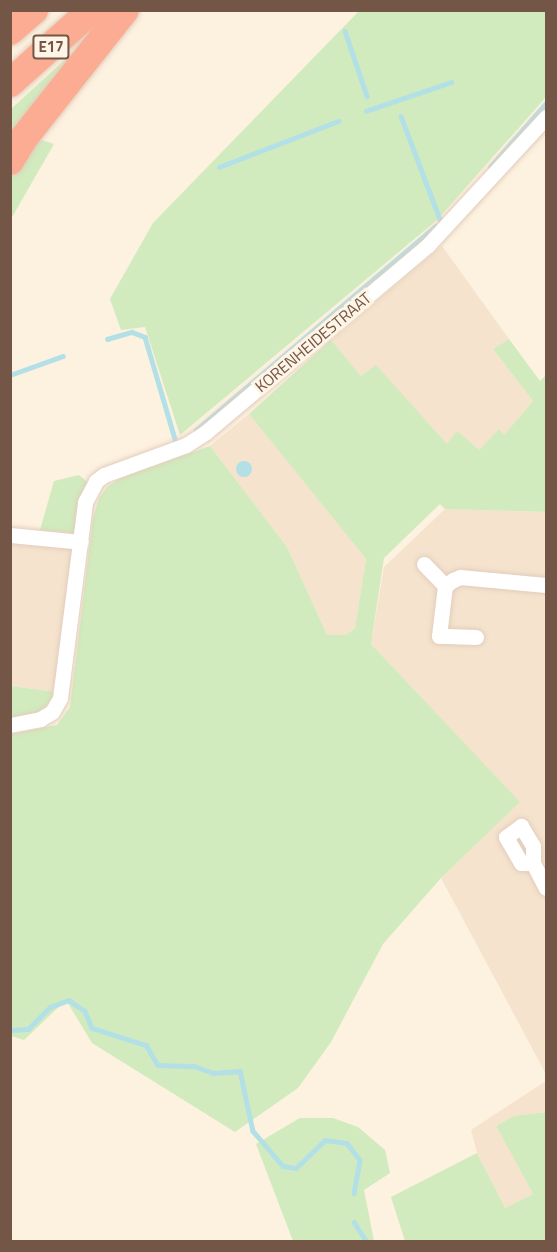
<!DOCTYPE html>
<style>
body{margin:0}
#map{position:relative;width:557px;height:1252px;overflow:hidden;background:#fdf1df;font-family:"Titillium Web",sans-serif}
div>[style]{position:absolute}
.residential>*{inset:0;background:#f5e3cd}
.green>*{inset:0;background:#d1ebbe}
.water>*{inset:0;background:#b3e0e7}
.round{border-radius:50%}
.stream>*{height:4.5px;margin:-2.25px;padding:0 2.25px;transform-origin:2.25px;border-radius:2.25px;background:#b3e0e7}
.roads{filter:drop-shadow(0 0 2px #e1cdbb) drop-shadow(0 0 2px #e1cdbb)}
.minor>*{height:15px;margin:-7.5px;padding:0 7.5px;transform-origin:7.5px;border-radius:7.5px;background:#fff}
.motorway>*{height:28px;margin:-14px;padding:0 14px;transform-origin:14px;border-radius:14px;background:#fbac93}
span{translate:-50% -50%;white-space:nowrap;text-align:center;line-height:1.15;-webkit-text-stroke:6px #fff5e6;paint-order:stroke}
.shield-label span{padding:2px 4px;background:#fff5e6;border:2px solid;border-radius:4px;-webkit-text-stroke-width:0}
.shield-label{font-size:15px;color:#745646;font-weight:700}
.street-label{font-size:16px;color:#745646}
.frame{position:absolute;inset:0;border:12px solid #745646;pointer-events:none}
</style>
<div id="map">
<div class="residential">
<div style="clip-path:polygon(442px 246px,509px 339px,493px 349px,533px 401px,504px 435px,499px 430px,479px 450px,447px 444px,376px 366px,361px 376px,331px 340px)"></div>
<div style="clip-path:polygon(249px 414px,366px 559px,355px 628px,346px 635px,327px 635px,287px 547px,210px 446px)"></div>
<div style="clip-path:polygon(445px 509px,546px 512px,546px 1074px,441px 878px,519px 802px,371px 644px,384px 567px)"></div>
<div style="clip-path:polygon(40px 530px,74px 533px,57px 692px,11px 686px,11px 532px)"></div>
<div style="clip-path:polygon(546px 1081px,546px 1112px,514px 1116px,496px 1126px,533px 1194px,505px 1208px,477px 1153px,471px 1130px)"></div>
</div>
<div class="green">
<div style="clip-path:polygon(359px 11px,546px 11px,546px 97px,437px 220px,180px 435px,145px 327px,121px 330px,110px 299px,153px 223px)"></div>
<div style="clip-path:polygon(97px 30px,11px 143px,11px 109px)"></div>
<div style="clip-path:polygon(35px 138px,54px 144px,11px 219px,11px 178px)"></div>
<div style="clip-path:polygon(509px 339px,540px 381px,546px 375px,546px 512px,445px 509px,440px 504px,384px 558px,371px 644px,520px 802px,441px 878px,383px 944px,331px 1042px,298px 1088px,235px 1132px,92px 1043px,66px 1000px,24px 1040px,11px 1036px,11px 734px,57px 725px,70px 707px,93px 518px,99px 498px,107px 487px,121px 478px,210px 446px,287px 547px,327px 635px,346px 635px,355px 628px,366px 559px,249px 414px,331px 340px,361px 376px,376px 365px,447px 444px,457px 431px,479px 450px,499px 429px,504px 435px,533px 401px,493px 349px)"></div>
<div style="clip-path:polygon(79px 475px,87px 482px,74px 533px,40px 530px,54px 481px)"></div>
<div style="clip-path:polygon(11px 686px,57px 692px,38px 716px,11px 720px)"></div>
<div style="clip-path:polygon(546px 1112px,546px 1241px,405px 1241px,391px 1197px,477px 1153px,505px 1208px,533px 1194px,496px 1126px,514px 1116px)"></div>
<div style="clip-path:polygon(300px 1118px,333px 1118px,358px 1127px,385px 1150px,390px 1173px,364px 1190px,374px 1241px,293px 1241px,256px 1144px)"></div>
</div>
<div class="water">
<div class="round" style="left:236px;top:461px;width:16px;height:16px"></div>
</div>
<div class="stream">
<div style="left:345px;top:31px;width:69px;rotate:71.3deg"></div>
<div style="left:366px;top:111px;width:90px;rotate:-18.8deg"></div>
<div style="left:401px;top:116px;width:113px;rotate:69.3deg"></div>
<div style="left:219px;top:167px;width:128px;rotate:-21.1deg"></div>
<div style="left:490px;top:167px;width:85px;rotate:-48.8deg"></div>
<div style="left:107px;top:339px;width:26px;rotate:-16deg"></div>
<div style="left:132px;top:332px;width:14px;rotate:21deg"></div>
<div style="left:145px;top:337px;width:109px;rotate:73.6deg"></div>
<div style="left:10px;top:375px;width:56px;rotate:-19.7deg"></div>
<div style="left:196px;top:430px;width:315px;rotate:-40.4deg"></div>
<div style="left:10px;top:1030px;width:18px;rotate:-3deg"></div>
<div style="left:28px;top:1029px;width:31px;rotate:-45deg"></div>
<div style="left:50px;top:1007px;width:20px;rotate:-20deg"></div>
<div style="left:69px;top:1000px;width:19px;rotate:35deg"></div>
<div style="left:85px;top:1011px;width:18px;rotate:68deg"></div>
<div style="left:92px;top:1028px;width:57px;rotate:17.5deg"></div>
<div style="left:146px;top:1045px;width:23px;rotate:59deg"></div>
<div style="left:158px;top:1065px;width:36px;rotate:2deg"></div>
<div style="left:194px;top:1066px;width:20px;rotate:20deg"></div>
<div style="left:213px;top:1073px;width:27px;rotate:-4deg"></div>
<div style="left:240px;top:1071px;width:61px;rotate:77.8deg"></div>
<div style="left:253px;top:1131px;width:46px;rotate:49.4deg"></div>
<div style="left:283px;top:1166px;width:13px;rotate:9deg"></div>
<div style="left:296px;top:1168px;width:40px;rotate:-44deg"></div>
<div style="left:325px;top:1140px;width:22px;rotate:8deg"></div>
<div style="left:347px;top:1143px;width:21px;rotate:53deg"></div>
<div style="left:360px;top:1160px;width:34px;rotate:100deg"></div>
<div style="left:354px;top:1222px;width:24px;rotate:57deg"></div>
</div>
<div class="roads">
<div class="minor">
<div style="left:10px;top:535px;width:71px;rotate:5.6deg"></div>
<div style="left:424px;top:564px;width:30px;rotate:46deg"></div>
<div style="left:476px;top:637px;width:37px;rotate:-178deg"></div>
<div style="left:439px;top:636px;width:50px;rotate:-83.2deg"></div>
<div style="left:445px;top:586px;width:10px;rotate:-37deg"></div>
<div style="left:453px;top:580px;width:8px;rotate:-23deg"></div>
<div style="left:460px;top:577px;width:86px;rotate:5.3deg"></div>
<div style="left:10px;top:725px;width:31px;rotate:-11deg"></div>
<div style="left:40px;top:719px;width:14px;rotate:-30deg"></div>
<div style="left:52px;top:712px;width:16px;rotate:-60deg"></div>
<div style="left:60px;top:698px;width:198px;rotate:-82.7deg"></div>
<div style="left:85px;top:502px;width:24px;rotate:-62deg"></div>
<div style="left:96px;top:481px;width:10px;rotate:-37deg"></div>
<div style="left:104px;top:475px;width:87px;rotate:-20.1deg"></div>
<div style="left:186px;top:445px;width:24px;rotate:-33deg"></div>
<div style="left:206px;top:432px;width:290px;rotate:-40.1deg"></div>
<div style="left:428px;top:245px;width:174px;rotate:-47.3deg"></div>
<div style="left:533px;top:863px;width:12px;rotate:180deg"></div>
<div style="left:521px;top:863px;width:30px;rotate:-120deg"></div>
<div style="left:506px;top:837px;width:19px;rotate:-36deg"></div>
<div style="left:521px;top:826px;width:23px;rotate:59deg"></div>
<div style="left:533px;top:846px;width:17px;rotate:90deg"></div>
<div style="left:533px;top:863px;width:28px;rotate:63deg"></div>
</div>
<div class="motorway">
<div style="left:10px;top:31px;width:32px;rotate:-41deg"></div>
<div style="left:10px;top:83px;width:110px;rotate:-41.7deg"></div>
<div style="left:10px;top:161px;width:26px;rotate:-59deg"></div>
<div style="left:23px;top:139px;width:164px;rotate:-51.7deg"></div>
</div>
</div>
<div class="shield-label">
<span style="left:51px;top:47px">E17</span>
</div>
<div class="street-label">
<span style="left:313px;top:342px;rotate:-40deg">KORENHEIDESTRAAT</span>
</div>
<div class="frame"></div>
</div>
